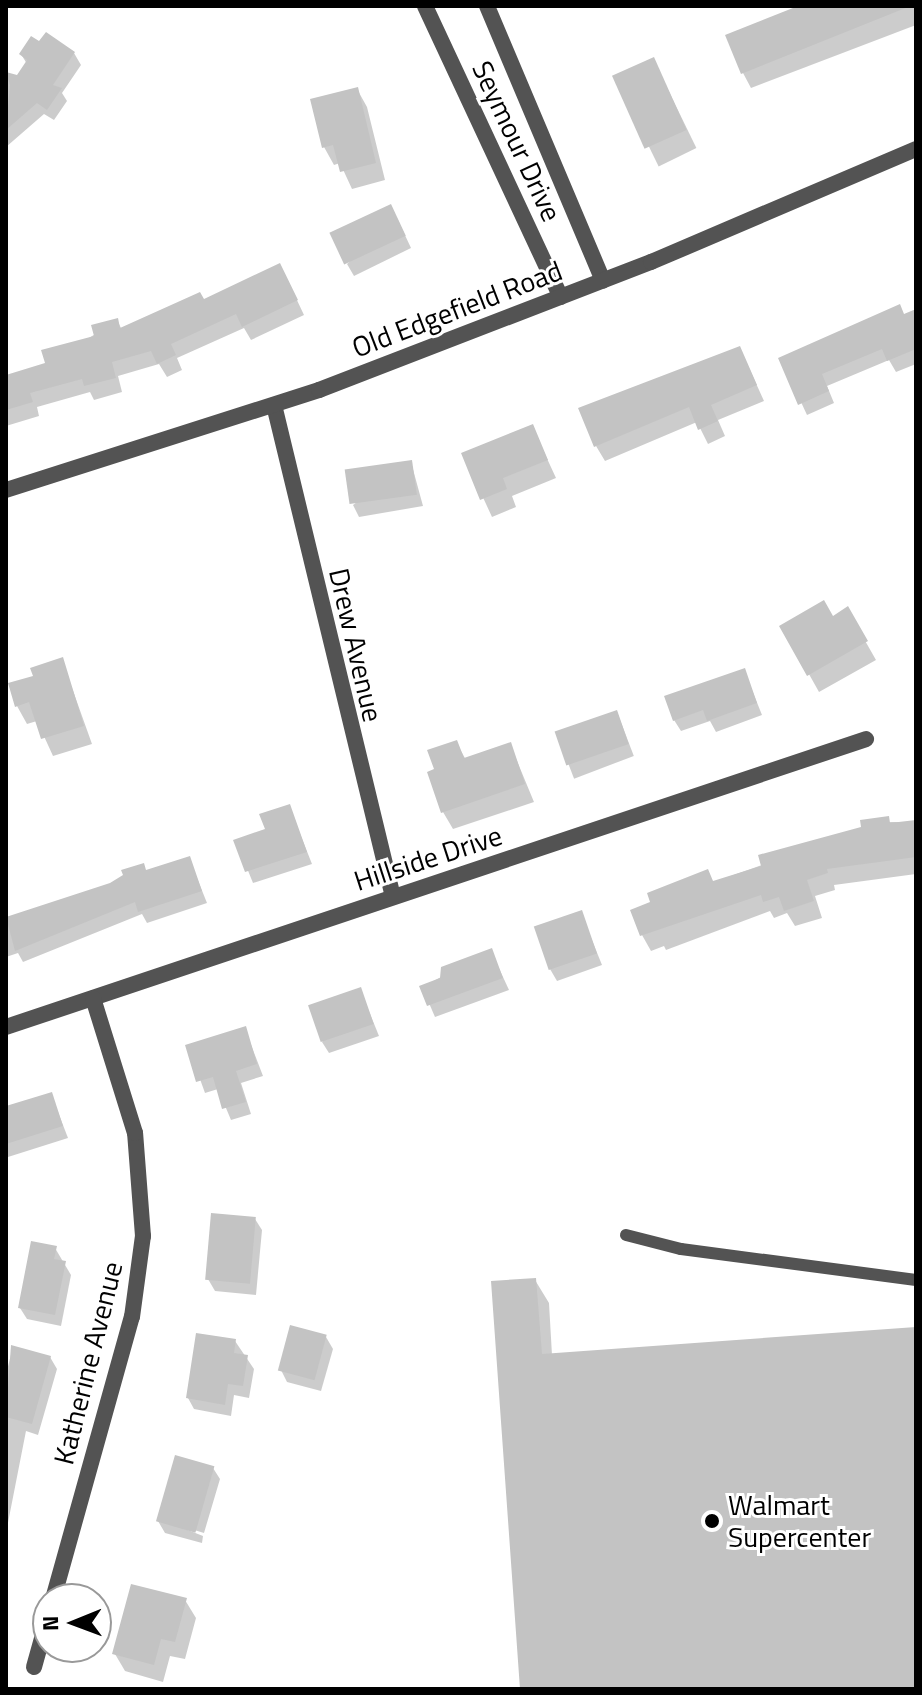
<!DOCTYPE html>
<style>
body{margin:0}
#map{position:relative;width:922px;height:1695px;overflow:hidden;background:#fff;font-family:"Titillium Web",sans-serif}
div>[style]{position:absolute}
.shadow>*{inset:0;background:#0003;transform-origin:0 0}
.building>*{inset:0;background:#c3c3c3;transform-origin:0 0}
.service>*{height:12px;margin:-6px;padding:0 6px;transform-origin:6px;border-radius:6px;background:#535353}
.minor>*{height:16px;margin:-8px;padding:0 8px;transform-origin:8px;border-radius:8px;background:#535353}
.tertiary>*{height:16px;margin:-8px;padding:0 8px;transform-origin:8px;border-radius:8px;background:#535353}
.dots>*{width:22px;height:22px;translate:-50% -50%;box-sizing:border-box;border:4px solid #fff;border-radius:50%}
span{translate:-50% -50%;white-space:nowrap;text-align:center;line-height:1.15;-webkit-text-stroke:6px #fff;paint-order:stroke}
.street-label{font-size:28px;color:#000}
.poi-label{font-size:28px;color:#000}
.left{translate:0 -50%;text-align:left}
.frame{position:absolute;inset:0;border:8px solid #000;pointer-events:none}
.north{position:absolute;left:32px;top:1583px;width:80px;height:80px;box-sizing:border-box;background:#fff;border:2px solid #999;border-radius:50%;rotate:269deg;font-size:22px;font-weight:700;line-height:32px;text-align:center;color:#000}
.north::after{content:'';display:block;margin:auto;width:28px;height:36px;background:#000;clip-path:polygon(50% 0,100% 100%,50% 72%,0 100%)}
</style>
<div id="map">
<div class="shadow">
<div style="clip-path:polygon(803px 6px,916px 6px,916px 25px,751px 88px,743px 73px)"></div>
<div style="clip-path:polygon(40px 44px,74px 53px,81px 65px,62px 93px,67px 101px,54px 120px,44px 114px,6px 147px,6px 74px,18px 77px,27px 64px,21px 54px)"></div>
<div style="left:653px;top:59px;width:99px;height:42px;rotate:64deg"></div>
<div style="clip-path:polygon(357px 89px,367px 107px,385px 180px,352px 189px,340px 163px,334px 165px,324px 147px)"></div>
<div style="clip-path:polygon(397px 218px,411px 248px,354px 276px,347px 264px)"></div>
<div style="clip-path:polygon(287px 279px,304px 315px,251px 340px,244px 328px,177px 358px,182px 370px,167px 377px,159px 364px,118px 376px,122px 392px,94px 400px,90px 392px,37px 407px,39px 416px,6px 426px,6px 377px,47px 365px,117px 320px,122px 330px)"></div>
<div style="clip-path:polygon(916px 311px,916px 364px,896px 372px,889px 360px,827px 386px,834px 403px,807px 415px,781px 359px)"></div>
<div style="clip-path:polygon(740px 348px,764px 401px,718px 420px,725px 436px,708px 444px,697px 422px,605px 461px,596px 446px)"></div>
<div style="clip-path:polygon(532px 426px,556px 478px,512px 496px,516px 507px,492px 517px,463px 454px)"></div>
<div style="clip-path:polygon(411px 462px,423px 506px,359px 517px,353px 505px)"></div>
<div style="clip-path:polygon(847px 609px,876px 660px,819px 692px,782px 626px,832px 618px)"></div>
<div style="clip-path:polygon(62px 660px,92px 744px,53px 756px,37px 721px,27px 724px,17px 706px,36px 677px)"></div>
<div style="clip-path:polygon(744px 670px,762px 715px,716px 732px,710px 721px,681px 731px,674px 720px)"></div>
<div style="left:617px;top:712px;width:47px;height:64px;rotate:69deg"></div>
<div style="clip-path:polygon(456px 742px,466px 760px,510px 744px,534px 802px,453px 829px,443px 812px,436px 770px)"></div>
<div style="clip-path:polygon(289px 806px,312px 864px,253px 883px,236px 841px,267px 830px)"></div>
<div style="clip-path:polygon(862px 822px,916px 822px,916px 874px,834px 885px,835px 890px,815px 896px,822px 918px,795px 926px,787px 913px,774px 918px,770px 911px,666px 950px,664px 946px,651px 951px,642px 935px,714px 882px,863px 829px)"></div>
<div style="clip-path:polygon(189px 858px,207px 903px,147px 923px,142px 914px,23px 962px,18px 953px,6px 957px,6px 919px)"></div>
<div style="clip-path:polygon(581px 913px,602px 965px,557px 981px,550px 969px)"></div>
<div style="clip-path:polygon(491px 951px,509px 990px,435px 1017px,422px 987px)"></div>
<div style="clip-path:polygon(360px 989px,379px 1036px,329px 1053px,322px 1042px)"></div>
<div style="clip-path:polygon(245px 1029px,263px 1076px,241px 1083px,251px 1114px,231px 1120px,218px 1089px,205px 1093px,188px 1046px)"></div>
<div style="clip-path:polygon(51px 1094px,68px 1138px,8px 1157px,6px 1109px)"></div>
<div style="clip-path:polygon(255px 1219px,262px 1230px,256px 1295px,215px 1291px,208px 1279px)"></div>
<div style="clip-path:polygon(55px 1248px,71px 1275px,61px 1326px,27px 1319px,20px 1308px)"></div>
<div style="clip-path:polygon(535px 1280px,549px 1303px,552px 1355px,916px 1329px,916px 1689px,522px 1689px)"></div>
<div style="clip-path:polygon(326px 1337px,333px 1349px,321px 1391px,287px 1382px,281px 1370px)"></div>
<div style="clip-path:polygon(235px 1341px,254px 1369px,249px 1398px,234px 1395px,231px 1416px,194px 1409px,188px 1398px)"></div>
<div style="clip-path:polygon(13px 1347px,50px 1357px,57px 1369px,38px 1435px,26px 1431px,6px 1533px,6px 1374px)"></div>
<div style="clip-path:polygon(213px 1468px,220px 1479px,204px 1533px,165px 1521px,203px 1536px,202px 1543px,165px 1533px,158px 1521px)"></div>
<div style="clip-path:polygon(185px 1600px,196px 1618px,185px 1659px,170px 1656px,163px 1682px,125px 1671px,115px 1654px)"></div>
</div>
<div class="building">
<div style="clip-path:polygon(798px 6px,907px 6px,908px 7px,741px 74px,725px 35px)"></div>
<div style="clip-path:polygon(46px 32px,75px 52px,53px 85px,62px 88px,47px 110px,37px 103px,6px 130px,10px 85px,6px 72px,17px 75px,27px 60px,19px 54px,31px 36px,39px 41px)"></div>
<div style="left:654px;top:57px;width:80px;height:46px;rotate:66deg"></div>
<div style="clip-path:polygon(358px 87px,376px 163px,340px 172px,333px 145px,322px 148px,310px 99px)"></div>
<div style="left:391px;top:204px;width:35px;height:68px;rotate:65deg"></div>
<div style="clip-path:polygon(280px 263px,298px 300px,242px 327px,236px 314px,171px 344px,176px 355px,157px 364px,151px 351px,112px 362px,116px 378px,84px 386px,82px 379px,30px 393px,33px 402px,6px 410px,6px 375px,45px 363px,41px 350px,94px 336px,91px 325px,118px 318px,120px 328px,200px 292px,204px 299px)"></div>
<div style="clip-path:polygon(900px 304px,904px 314px,916px 309px,916px 349px,887px 361px,882px 349px,822px 374px,829px 391px,798px 405px,778px 358px)"></div>
<div style="clip-path:polygon(740px 346px,757px 385px,711px 405px,718px 421px,698px 430px,689px 407px,594px 447px,578px 408px)"></div>
<div style="clip-path:polygon(533px 424px,548px 460px,503px 478px,507px 489px,480px 500px,461px 453px)"></div>
<div style="left:412px;top:460px;width:35px;height:68px;rotate:82deg"></div>
<div style="clip-path:polygon(824px 600px,833px 616px,848px 606px,868px 641px,807px 676px,779px 626px)"></div>
<div style="clip-path:polygon(63px 657px,84px 726px,41px 739px,29px 702px,15px 707px,8px 683px,33px 676px,30px 668px)"></div>
<div style="clip-path:polygon(745px 668px,757px 703px,707px 721px,703px 710px,673px 721px,664px 696px)"></div>
<div style="left:617px;top:710px;width:36px;height:66px;rotate:71deg"></div>
<div style="clip-path:polygon(457px 740px,464px 758px,511px 742px,525px 784px,441px 813px,427px 772px,434px 769px,427px 750px)"></div>
<div style="clip-path:polygon(290px 804px,307px 852px,245px 872px,233px 840px,265px 829px,259px 814px)"></div>
<div style="clip-path:polygon(889px 816px,890px 823px,916px 820px,916px 857px,827px 869px,828px 873px,807px 880px,814px 901px,784px 911px,779px 897px,763px 902px,761px 895px,640px 936px,630px 910px,650px 902px,647px 893px,708px 869px,713px 881px,761px 866px,758px 855px,861px 827px,860px 820px)"></div>
<div style="clip-path:polygon(190px 856px,202px 891px,138px 912px,135px 902px,15px 951px,6px 917px,110px 883px,123px 875px,121px 870px,144px 863px,146px 870px)"></div>
<div style="left:582px;top:910px;width:46px;height:51px;rotate:71deg"></div>
<div style="clip-path:polygon(492px 948px,503px 978px,427px 1006px,419px 986px,440px 978px,441px 967px)"></div>
<div style="left:361px;top:987px;width:39px;height:56px;rotate:71deg"></div>
<div style="clip-path:polygon(246px 1026px,257px 1064px,236px 1071px,246px 1102px,222px 1109px,213px 1077px,196px 1082px,185px 1045px)"></div>
<div style="clip-path:polygon(52px 1092px,63px 1126px,6px 1144px,6px 1106px)"></div>
<div style="left:211px;top:1213px;width:45px;height:67px;rotate:5deg"></div>
<div style="clip-path:polygon(31px 1241px,57px 1246px,54px 1259px,66px 1261px,55px 1315px,18px 1308px)"></div>
<div style="clip-path:polygon(536px 1278px,542px 1354px,916px 1327px,916px 1689px,520px 1689px,491px 1281px)"></div>
<div style="left:290px;top:1325px;width:38px;height:47px;rotate:15deg"></div>
<div style="clip-path:polygon(196px 1333px,236px 1339px,234px 1353px,248px 1355px,243px 1386px,228px 1384px,225px 1405px,186px 1398px)"></div>
<div style="clip-path:polygon(11px 1345px,51px 1356px,32px 1424px,6px 1417px)"></div>
<div style="left:175px;top:1455px;width:41px;height:69px;rotate:16deg"></div>
<div style="clip-path:polygon(131px 1584px,187px 1598px,175px 1642px,161px 1639px,154px 1665px,112px 1654px)"></div>
</div>
<div class="service">
<div style="left:626px;top:1235px;width:57px;rotate:14.3deg"></div>
<div style="left:681px;top:1249px;width:237px;rotate:7.5deg"></div>
</div>
<div class="minor">
<div style="left:425px;top:6px;width:321px;rotate:65deg"></div>
<div style="left:487px;top:6px;width:298px;rotate:67.1deg"></div>
<div style="left:274px;top:405px;width:506px;rotate:76.4deg"></div>
<div style="left:6px;top:1027px;width:907px;rotate:-18.51deg"></div>
<div style="left:53px;top:1599px;width:293px;rotate:-74.4deg"></div>
<div style="left:132px;top:1317px;width:82px;rotate:-82.3deg"></div>
<div style="left:143px;top:1236px;width:103px;rotate:-94.4deg"></div>
<div style="left:135px;top:1133px;width:141px;rotate:-107.3deg"></div>
<div style="left:34px;top:1667px;width:52px;rotate:-74.4deg"></div>
</div>
<div class="tertiary">
<div style="left:6px;top:490px;width:329px;rotate:-17.7deg"></div>
<div style="left:319px;top:390px;width:356px;rotate:-21.1deg"></div>
<div style="left:651px;top:262px;width:288px;rotate:-23.1deg"></div>
</div>
<div class="dots">
<div style="left:712px;top:1521px;background:#000"></div>
</div>
<div class="street-label">
<span style="left:517px;top:141px;rotate:65deg">Seymour Drive</span>
<span style="left:457px;top:309px;rotate:-21deg">Old Edgefield Road</span>
<span style="left:356px;top:645px;rotate:77deg">Drew Avenue</span>
<span style="left:428px;top:858px;rotate:-18deg">Hillside Drive</span>
<span style="left:88px;top:1363px;rotate:-76deg">Katherine Avenue</span>
</div>
<div class="poi-label">
<span class="left" style="left:728px;top:1521px">Walmart<br>Supercenter</span>
</div>
<div class="frame"></div>
<div class="north">N</div>
</div>
